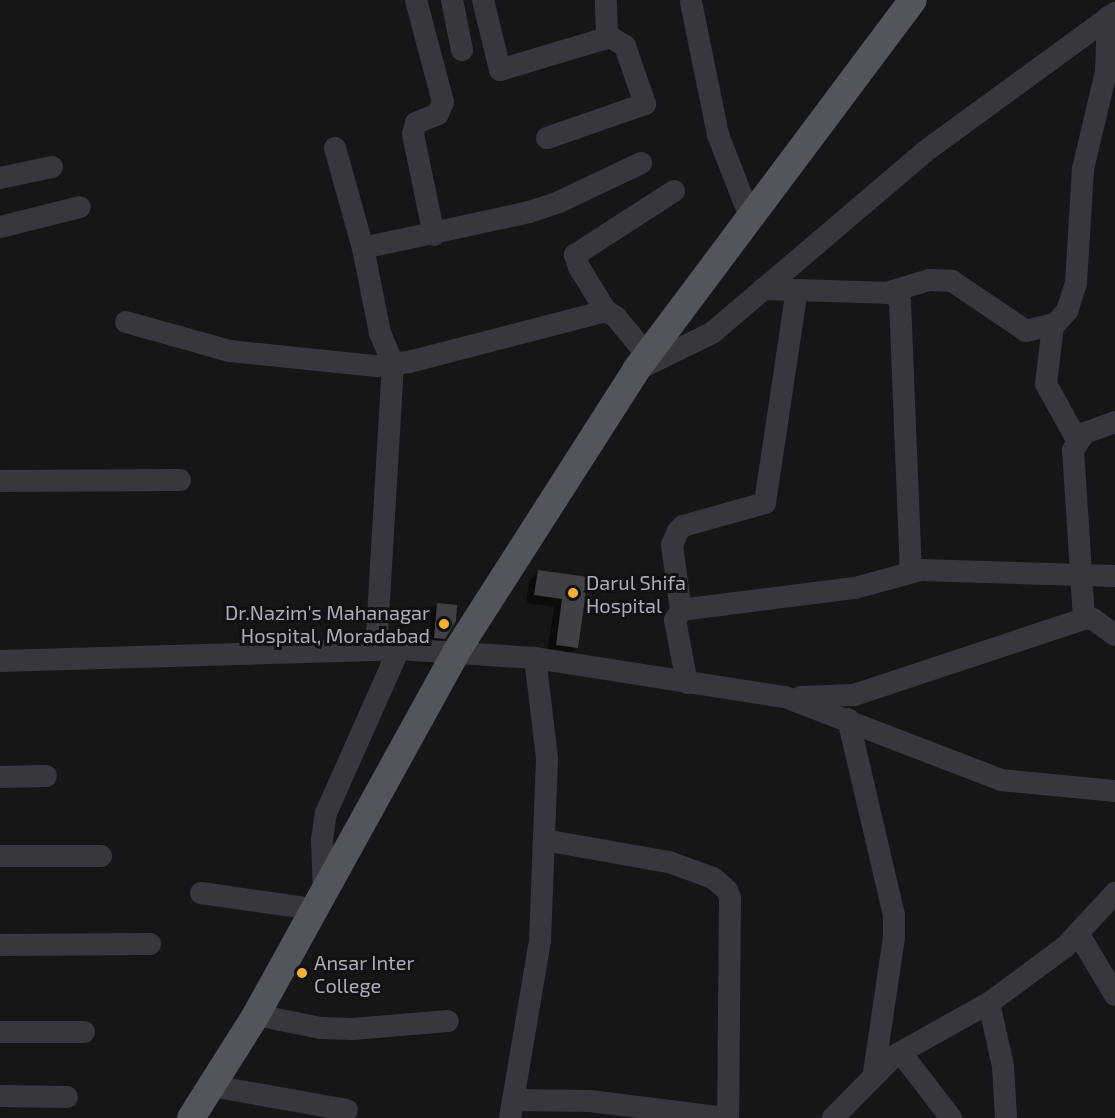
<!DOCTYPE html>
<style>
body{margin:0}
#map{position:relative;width:1115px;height:1118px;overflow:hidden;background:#161618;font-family:"Exo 2",sans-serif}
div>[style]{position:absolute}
.shadow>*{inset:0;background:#0007}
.building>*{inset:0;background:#404145}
.minor>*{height:22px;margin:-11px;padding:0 11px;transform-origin:11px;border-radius:11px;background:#37383d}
.major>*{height:28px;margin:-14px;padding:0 14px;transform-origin:14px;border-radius:14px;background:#53555c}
.dots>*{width:16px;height:16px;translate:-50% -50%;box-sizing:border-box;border:3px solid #111113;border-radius:50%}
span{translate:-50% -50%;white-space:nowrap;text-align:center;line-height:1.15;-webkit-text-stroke:6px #111113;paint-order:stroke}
.poi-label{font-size:20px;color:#a8adb8}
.left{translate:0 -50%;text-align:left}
.right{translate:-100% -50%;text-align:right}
</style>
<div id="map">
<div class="shadow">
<div style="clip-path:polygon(538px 572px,587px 578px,577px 647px,568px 656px,547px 653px,554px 607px,526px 603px,529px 581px)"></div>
<div style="clip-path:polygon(437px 605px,444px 638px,438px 644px,429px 643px,431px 610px)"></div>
</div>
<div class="building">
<div style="clip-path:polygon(538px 570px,588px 577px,578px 648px,556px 645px,562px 599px,534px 595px)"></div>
<div style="clip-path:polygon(437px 603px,457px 605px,456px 621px,445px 639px,434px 638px)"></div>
</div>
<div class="minor">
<div style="left:416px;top:0;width:106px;rotate:75.2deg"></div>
<div style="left:443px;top:102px;width:13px;rotate:113deg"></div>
<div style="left:438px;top:114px;width:24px;rotate:158deg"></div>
<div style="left:416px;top:123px;width:11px;rotate:105deg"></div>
<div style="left:413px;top:134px;width:103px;rotate:78.3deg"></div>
<div style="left:452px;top:0;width:51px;rotate:78.7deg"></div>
<div style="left:483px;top:0;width:72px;rotate:76.3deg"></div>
<div style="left:500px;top:70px;width:115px;rotate:-16.7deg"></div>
<div style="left:691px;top:2px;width:136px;rotate:78.5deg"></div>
<div style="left:718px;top:135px;width:88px;rotate:68.7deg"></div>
<div style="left:547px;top:138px;width:104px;rotate:-19.1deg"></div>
<div style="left:645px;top:104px;width:61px;rotate:-109deg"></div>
<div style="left:625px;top:46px;width:21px;rotate:-149deg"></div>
<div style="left:607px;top:35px;width:35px;rotate:-92deg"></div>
<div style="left:335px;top:148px;width:104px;rotate:74.4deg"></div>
<div style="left:363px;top:248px;width:87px;rotate:78.7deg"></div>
<div style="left:380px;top:333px;width:34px;rotate:67deg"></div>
<div style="left:393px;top:364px;width:286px;rotate:93.4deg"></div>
<div style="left:0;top:178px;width:53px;rotate:-11.9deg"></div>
<div style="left:0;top:227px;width:82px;rotate:-14deg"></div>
<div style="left:363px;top:248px;width:170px;rotate:-12.2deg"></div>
<div style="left:529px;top:212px;width:32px;rotate:-18deg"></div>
<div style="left:559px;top:202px;width:91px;rotate:-25.4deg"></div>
<div style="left:763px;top:289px;width:130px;rotate:1.8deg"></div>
<div style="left:893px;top:293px;width:11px;rotate:49deg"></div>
<div style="left:900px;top:301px;width:270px;rotate:87.7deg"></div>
<div style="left:886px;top:293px;width:45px;rotate:-16.8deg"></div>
<div style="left:929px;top:280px;width:23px;rotate:2deg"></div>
<div style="left:952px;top:281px;width:89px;rotate:34deg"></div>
<div style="left:1026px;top:331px;width:30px;rotate:-14deg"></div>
<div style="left:1055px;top:324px;width:18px;rotate:-47deg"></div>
<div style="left:1067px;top:311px;width:29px;rotate:-72deg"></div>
<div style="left:1076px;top:283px;width:114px;rotate:-86.5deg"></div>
<div style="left:1083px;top:169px;width:100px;rotate:-76.7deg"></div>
<div style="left:1106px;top:72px;width:55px;rotate:-87.9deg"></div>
<div style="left:606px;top:311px;width:52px;rotate:-121.5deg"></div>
<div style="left:579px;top:267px;width:13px;rotate:-108deg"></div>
<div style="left:575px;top:255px;width:118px;rotate:-32.9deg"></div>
<div style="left:126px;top:322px;width:108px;rotate:15.6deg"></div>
<div style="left:230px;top:351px;width:147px;rotate:5.9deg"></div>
<div style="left:376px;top:366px;width:33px;rotate:-7deg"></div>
<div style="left:409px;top:362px;width:203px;rotate:-14.5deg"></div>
<div style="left:606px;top:311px;width:12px;rotate:31deg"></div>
<div style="left:616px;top:317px;width:49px;rotate:50.8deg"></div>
<div style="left:1053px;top:325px;width:59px;rotate:96.8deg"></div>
<div style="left:1046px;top:384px;width:64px;rotate:61deg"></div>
<div style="left:636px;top:370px;width:85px;rotate:-26deg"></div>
<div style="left:712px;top:333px;width:282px;rotate:-40.4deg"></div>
<div style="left:927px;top:150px;width:233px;rotate:-36.1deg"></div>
<div style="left:0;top:481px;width:180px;rotate:-0.3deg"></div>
<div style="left:681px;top:611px;width:67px;rotate:-97.8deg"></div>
<div style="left:672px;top:545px;width:15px;rotate:-67deg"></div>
<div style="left:678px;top:531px;width:7px;rotate:-45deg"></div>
<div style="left:683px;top:526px;width:85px;rotate:-15.7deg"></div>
<div style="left:765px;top:503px;width:215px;rotate:-81.5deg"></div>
<div style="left:1084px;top:619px;width:169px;rotate:-93.7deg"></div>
<div style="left:1073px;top:450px;width:21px;rotate:-55deg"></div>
<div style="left:1085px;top:433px;width:32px;rotate:-20deg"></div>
<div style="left:0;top:661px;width:399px;rotate:-1.7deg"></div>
<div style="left:399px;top:649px;width:136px;rotate:3.8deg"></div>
<div style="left:535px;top:658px;width:253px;rotate:8.9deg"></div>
<div style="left:785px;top:697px;width:231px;rotate:21deg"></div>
<div style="left:1001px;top:780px;width:115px;rotate:5.5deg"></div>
<div style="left:687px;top:683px;width:64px;rotate:-100.8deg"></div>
<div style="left:675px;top:620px;width:11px;rotate:-56deg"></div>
<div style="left:681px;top:611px;width:7px;rotate:-16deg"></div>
<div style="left:688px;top:609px;width:168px;rotate:-7.2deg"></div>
<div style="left:855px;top:588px;width:68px;rotate:-15.3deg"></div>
<div style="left:921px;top:570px;width:194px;rotate:1.8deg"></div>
<div style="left:801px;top:697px;width:53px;rotate:-2.2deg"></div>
<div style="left:854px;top:695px;width:242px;rotate:-18.3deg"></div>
<div style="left:1084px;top:619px;width:9px"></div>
<div style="left:1093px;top:619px;width:27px;rotate:36deg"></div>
<div style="left:848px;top:719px;width:201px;rotate:76.8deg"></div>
<div style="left:894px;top:915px;width:22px;rotate:90deg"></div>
<div style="left:894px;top:937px;width:137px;rotate:98.4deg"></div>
<div style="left:0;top:777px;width:46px;rotate:-1.2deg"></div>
<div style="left:544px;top:840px;width:127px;rotate:10deg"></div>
<div style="left:669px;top:862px;width:47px;rotate:20deg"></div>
<div style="left:713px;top:878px;width:18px;rotate:41deg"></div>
<div style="left:727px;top:890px;width:9px;rotate:69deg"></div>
<div style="left:730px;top:898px;width:220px;rotate:90.5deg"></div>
<div style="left:0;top:856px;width:101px"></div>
<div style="left:324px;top:892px;width:52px;rotate:-92.2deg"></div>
<div style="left:322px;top:840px;width:27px;rotate:-82deg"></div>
<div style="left:326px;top:813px;width:180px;rotate:-66deg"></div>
<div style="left:201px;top:893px;width:114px;rotate:8.1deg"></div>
<div style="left:1078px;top:933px;width:72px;rotate:59.2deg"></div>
<div style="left:0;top:945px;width:150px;rotate:-0.4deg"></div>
<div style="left:989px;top:1003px;width:65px;rotate:77.5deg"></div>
<div style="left:1003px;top:1066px;width:52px;rotate:86.7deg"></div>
<div style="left:256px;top:1015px;width:66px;rotate:11.3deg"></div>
<div style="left:321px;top:1028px;width:32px;rotate:2deg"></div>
<div style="left:353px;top:1029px;width:95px;rotate:-4.8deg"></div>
<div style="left:0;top:1032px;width:84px"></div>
<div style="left:901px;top:1053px;width:82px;rotate:52.4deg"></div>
<div style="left:212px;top:1086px;width:137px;rotate:10.1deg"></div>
<div style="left:0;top:1096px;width:67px;rotate:0.9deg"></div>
<div style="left:513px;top:1100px;width:77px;rotate:0.7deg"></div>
<div style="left:590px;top:1101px;width:138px;rotate:7.1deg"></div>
<div style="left:510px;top:1118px;width:180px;rotate:-80.4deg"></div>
<div style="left:540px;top:941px;width:183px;rotate:-87.8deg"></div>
<div style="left:547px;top:758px;width:101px;rotate:-96.8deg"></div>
<div style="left:833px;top:1118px;width:87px;rotate:-45.5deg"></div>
<div style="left:894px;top:1056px;width:109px;rotate:-29.2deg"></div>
<div style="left:989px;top:1003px;width:94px;rotate:-36.4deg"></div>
<div style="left:1065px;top:947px;width:74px;rotate:-47.2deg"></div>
</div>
<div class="major">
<div style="left:191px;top:1118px;width:122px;rotate:-57.7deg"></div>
<div style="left:256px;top:1015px;width:414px;rotate:-61.1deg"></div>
<div style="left:456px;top:652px;width:335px;rotate:-57.4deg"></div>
<div style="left:636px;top:370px;width:462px;rotate:-53.2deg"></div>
</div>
<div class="dots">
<div style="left:573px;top:593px;background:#f2b134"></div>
<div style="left:444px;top:624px;background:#f2b134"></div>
<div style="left:302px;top:973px;background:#f2b134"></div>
</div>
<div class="poi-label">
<span class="left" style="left:586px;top:594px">Darul Shifa<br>Hospital</span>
<span class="right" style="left:430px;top:624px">Dr.Nazim's Mahanagar<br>Hospital, Moradabad</span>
<span class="left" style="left:314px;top:974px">Ansar Inter<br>College</span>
</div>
</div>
